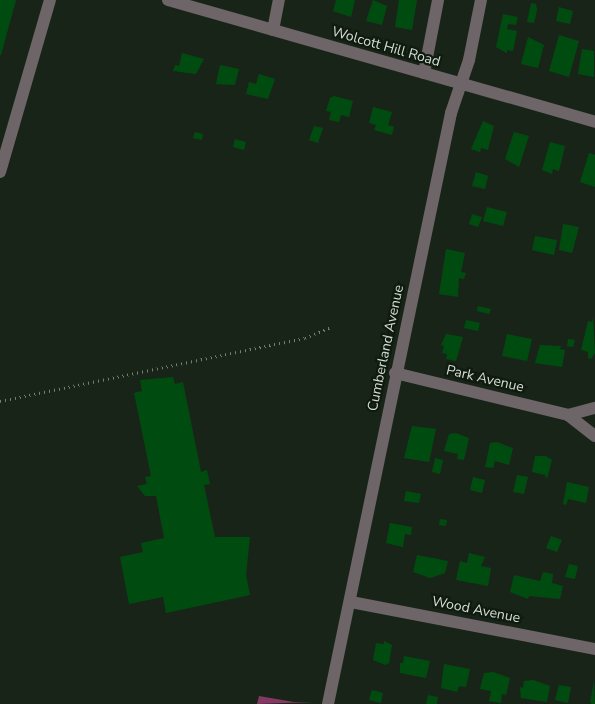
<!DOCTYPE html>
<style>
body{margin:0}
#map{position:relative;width:595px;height:704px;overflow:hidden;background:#192419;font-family:"Nunito Sans",sans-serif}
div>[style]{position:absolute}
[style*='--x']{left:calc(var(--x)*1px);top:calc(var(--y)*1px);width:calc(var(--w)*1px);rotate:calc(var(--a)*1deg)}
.forest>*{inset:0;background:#833961}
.building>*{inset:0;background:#004c10}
.path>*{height:2.5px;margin-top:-1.25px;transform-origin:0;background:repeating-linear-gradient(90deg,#757e75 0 1px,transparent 0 5px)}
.minor>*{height:12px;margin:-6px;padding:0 6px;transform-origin:6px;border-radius:6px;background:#6d6568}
span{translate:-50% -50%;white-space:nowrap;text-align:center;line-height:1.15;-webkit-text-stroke:4.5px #101b10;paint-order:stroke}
.street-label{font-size:14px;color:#d5dcd5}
</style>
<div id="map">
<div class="forest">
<i style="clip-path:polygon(259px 696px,294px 702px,314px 702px,257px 704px)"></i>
</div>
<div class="building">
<i style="clip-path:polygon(0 0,16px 0,1px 55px,0 55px)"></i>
<i style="clip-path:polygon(336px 0,355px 0,351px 17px,333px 11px)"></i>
<i style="clip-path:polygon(373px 0,387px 6px,382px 25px,366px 21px)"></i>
<i style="clip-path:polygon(399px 0,417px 0,412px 30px,395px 27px)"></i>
<i style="clip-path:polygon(531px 3px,536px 4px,537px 10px,534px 23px,527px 22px)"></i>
<i style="clip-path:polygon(559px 7px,573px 11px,570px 24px,556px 21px)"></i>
<i style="clip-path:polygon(503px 14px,518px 17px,516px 25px,508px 24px,507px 29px,517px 31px,513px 51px,507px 50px,507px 53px,496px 47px)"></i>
<i style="clip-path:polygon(559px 35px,579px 41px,569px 77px,549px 71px)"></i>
<i style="clip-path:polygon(528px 37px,544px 45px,538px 68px,521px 64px)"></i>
<i style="clip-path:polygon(582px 49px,594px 51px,594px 77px,578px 74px)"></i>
<i style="clip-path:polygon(182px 53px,204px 59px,196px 74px,173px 71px,175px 65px,179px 66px)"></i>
<i style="clip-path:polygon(220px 65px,239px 69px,235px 85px,216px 84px)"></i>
<i style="clip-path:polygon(259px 74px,275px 79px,268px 99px,246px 94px,249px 82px,256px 84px)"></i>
<i style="clip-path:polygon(334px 96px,353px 101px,349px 117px,341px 115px,339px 122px,329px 120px,331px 112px,326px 111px,330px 98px)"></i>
<i style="clip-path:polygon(373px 107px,392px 112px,388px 125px,394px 127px,392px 135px,374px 130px,376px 125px,369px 123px)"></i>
<i style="clip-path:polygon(483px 121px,494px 126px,488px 150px,481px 148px,480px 152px,471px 149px)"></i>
<i style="clip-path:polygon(314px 126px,323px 128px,318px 143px,309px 140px)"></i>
<i style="clip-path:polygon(195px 132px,203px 134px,202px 140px,193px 138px)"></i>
<i style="clip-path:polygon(514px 132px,529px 136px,519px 167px,505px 159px)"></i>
<i style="clip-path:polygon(235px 139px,246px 142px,244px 150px,233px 147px)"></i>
<i style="clip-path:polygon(550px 142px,565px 146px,559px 171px,553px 169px,552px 174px,542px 170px)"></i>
<i style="clip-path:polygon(589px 153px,595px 155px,595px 187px,580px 182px)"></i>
<i style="clip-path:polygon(476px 172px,488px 176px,485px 189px,472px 186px)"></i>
<i style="clip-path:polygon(487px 207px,507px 212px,503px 226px,483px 221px)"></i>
<i style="clip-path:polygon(472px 214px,482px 217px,478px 227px,469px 224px)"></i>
<i style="clip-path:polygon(563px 224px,579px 227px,572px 253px,559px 250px)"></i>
<i style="clip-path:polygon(535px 236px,557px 240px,554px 255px,532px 250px)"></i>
<i style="clip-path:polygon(446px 249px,465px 253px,461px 272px,466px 273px,464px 279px,459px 278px,458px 297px,439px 294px)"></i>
<i style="clip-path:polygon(478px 306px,491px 309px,489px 314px,477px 311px)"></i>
<i style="clip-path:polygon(593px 317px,595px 353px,591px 359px,588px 358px,588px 352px,581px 350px,588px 321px,592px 322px)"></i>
<i style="clip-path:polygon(466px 320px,480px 323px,478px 331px,464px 328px)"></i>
<i style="clip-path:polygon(446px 334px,463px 337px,456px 361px,446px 359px,447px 354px,442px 353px,444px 346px,441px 345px)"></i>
<i style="clip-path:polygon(507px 334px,532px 339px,527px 361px,502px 356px)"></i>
<i style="clip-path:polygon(568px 339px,575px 340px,573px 347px,567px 346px)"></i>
<i style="clip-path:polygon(540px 345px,561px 346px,560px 349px,565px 350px,562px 367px,535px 363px)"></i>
<i style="clip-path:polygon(173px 377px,175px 384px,183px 382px,201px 472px,207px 470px,210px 484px,204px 485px,215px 537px,250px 537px,246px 575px,250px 595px,166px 613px,163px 597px,129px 604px,120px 557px,143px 552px,141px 543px,164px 538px,156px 496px,145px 496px,137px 486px,147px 484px,145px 477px,151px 476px,134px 393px,142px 391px,140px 380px)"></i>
<i style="clip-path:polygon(412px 426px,436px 429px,429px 462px,404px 458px)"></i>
<i style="clip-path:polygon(456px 433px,469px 438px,464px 460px,457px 459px,458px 454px,444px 451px,449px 434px)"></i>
<i style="clip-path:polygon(497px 442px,513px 448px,509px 465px,495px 461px,493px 468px,485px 467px,490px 443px)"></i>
<i style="clip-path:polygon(535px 456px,546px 456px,552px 460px,547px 479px,545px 475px,532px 472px)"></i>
<i style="clip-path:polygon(435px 458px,443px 460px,440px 474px,432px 472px)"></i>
<i style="clip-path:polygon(517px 475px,528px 477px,524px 494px,513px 492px)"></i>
<i style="clip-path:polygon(473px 477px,485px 480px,482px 493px,470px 490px)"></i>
<i style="clip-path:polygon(567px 482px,589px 487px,586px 503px,568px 499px,566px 505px,563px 504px)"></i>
<i style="clip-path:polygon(406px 491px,421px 494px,419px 503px,404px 501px)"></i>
<i style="clip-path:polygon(440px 519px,447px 520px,446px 526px,439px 525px)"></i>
<i style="clip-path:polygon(390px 523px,412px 527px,411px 535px,405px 534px,403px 547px,386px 543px)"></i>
<i style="clip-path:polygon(551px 536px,562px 540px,557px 552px,546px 548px)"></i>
<i style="clip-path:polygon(469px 553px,485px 557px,481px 566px,491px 568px,488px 586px,456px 580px,460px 561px,467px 563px)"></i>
<i style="clip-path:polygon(417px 555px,448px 561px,445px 573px,430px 578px,413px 572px)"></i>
<i style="clip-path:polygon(569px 564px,578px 566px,575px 579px,565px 577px)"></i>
<i style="clip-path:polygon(543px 572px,553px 574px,552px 583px,563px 586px,560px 599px,529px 596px,528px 599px,510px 592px,514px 575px,540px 581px)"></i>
<i style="clip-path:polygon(384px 641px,392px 645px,389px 663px,385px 665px,373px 660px,376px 643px,384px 644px)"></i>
<i style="clip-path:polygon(404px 656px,430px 661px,426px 678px,400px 673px,400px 663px,403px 663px)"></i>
<i style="clip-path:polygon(444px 664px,470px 669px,466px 687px,459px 686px,457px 692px,441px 688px)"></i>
<i style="clip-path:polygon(493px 672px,510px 678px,506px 695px,502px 694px,501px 703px,489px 701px,491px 691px,480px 689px,484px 673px)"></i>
<i style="clip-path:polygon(533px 680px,550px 686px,547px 702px,521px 698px,520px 687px,523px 688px,524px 681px)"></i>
<i style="clip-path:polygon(594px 681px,595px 704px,592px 704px,590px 702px)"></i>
<i style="clip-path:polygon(559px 685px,571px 687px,568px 703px,555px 700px)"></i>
<i style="clip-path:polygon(372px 690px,383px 693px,381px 703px,369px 700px)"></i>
<i style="clip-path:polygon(428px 695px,438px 697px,437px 704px,426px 704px)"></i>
</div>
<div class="path">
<i style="--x:0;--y:401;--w:311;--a:-11.7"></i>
<i style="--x:305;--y:338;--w:28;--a:-23"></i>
</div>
<div class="minor">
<i style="--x:168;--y:0;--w:444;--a:15.9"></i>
<i style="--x:273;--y:30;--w:31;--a:-79"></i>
<i style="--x:424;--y:73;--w:74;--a:-79.1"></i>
<i style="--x:0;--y:172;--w:179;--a:-73.8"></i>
<i style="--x:395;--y:373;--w:178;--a:13.6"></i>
<i style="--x:568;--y:415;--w:34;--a:38"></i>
<i style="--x:568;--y:415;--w:28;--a:-15"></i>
<i style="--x:351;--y:602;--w:248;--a:10.9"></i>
<i style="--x:328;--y:704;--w:604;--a:-78.24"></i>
<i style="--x:451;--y:113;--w:56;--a:-71.2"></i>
<i style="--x:469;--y:60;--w:61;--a:-78.7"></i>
</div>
<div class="street-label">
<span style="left:386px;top:47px;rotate:16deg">Wolcott Hill Road</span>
<span style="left:386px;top:348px;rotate:-78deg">Cumberland Avenue</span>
<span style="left:485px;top:379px;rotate:13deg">Park Avenue</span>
<span style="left:476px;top:610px;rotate:11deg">Wood Avenue</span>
</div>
</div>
